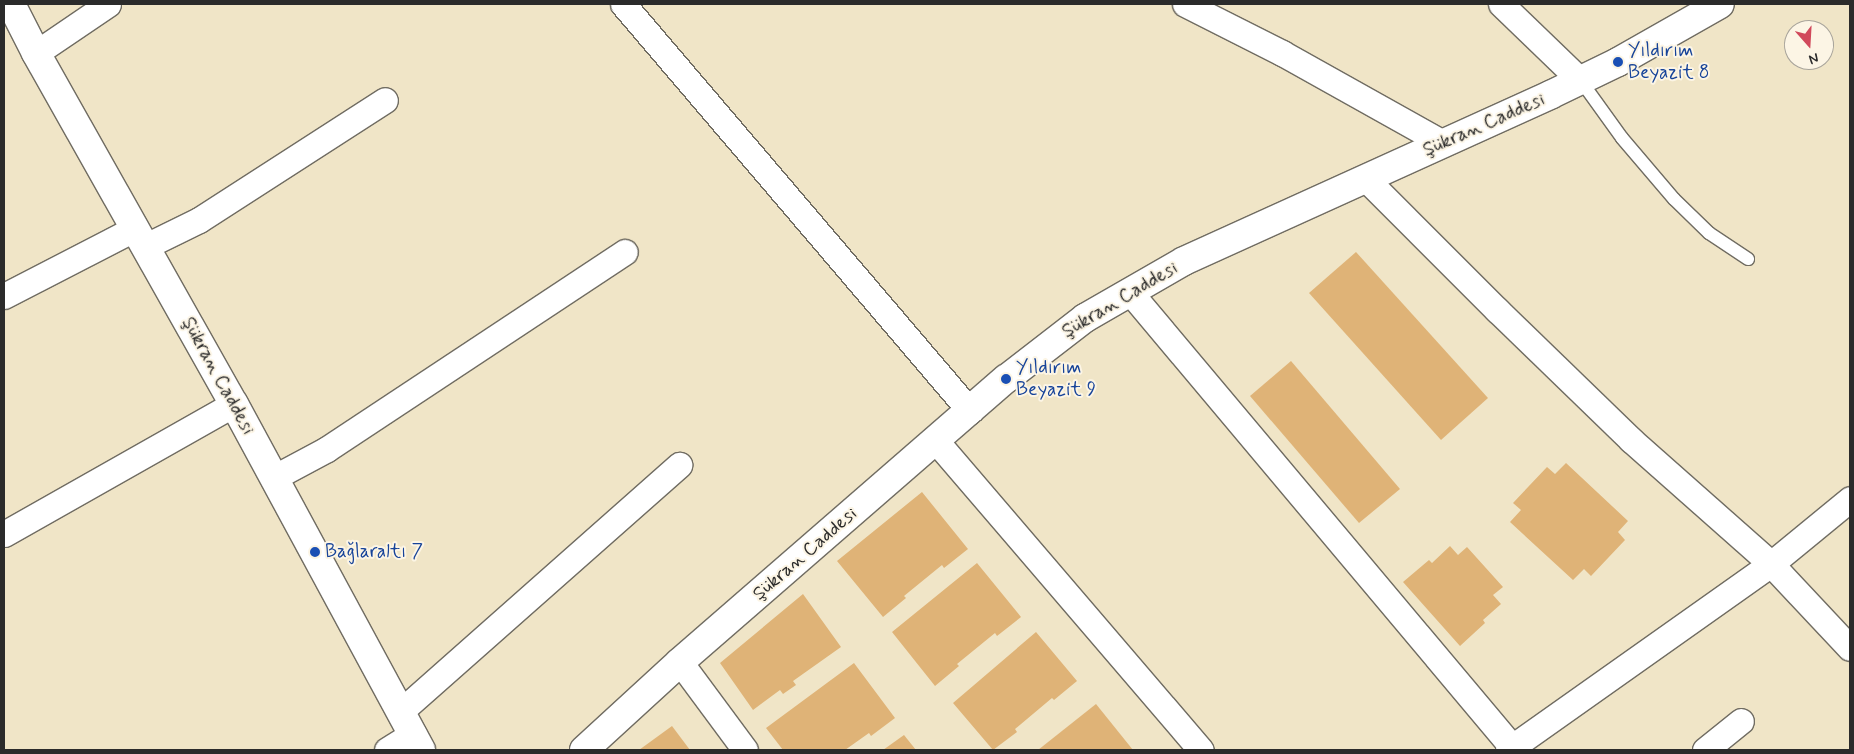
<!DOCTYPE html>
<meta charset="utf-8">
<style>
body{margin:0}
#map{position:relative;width:1854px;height:754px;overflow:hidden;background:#f0e5c7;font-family:Mynerve,sans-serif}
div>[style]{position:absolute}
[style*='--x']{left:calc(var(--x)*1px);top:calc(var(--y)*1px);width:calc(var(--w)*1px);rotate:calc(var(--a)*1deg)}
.building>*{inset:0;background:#dfb377}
.roads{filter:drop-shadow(1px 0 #706c62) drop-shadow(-1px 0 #706c62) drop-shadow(0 1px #706c62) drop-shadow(0 -1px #706c62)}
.service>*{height:12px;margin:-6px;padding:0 6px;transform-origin:6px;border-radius:6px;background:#fff}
.minor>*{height:25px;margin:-12.5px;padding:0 12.5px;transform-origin:12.5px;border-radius:12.5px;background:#fff}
.tertiary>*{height:28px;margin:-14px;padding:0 14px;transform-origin:14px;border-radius:14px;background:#fff}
.dots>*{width:14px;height:14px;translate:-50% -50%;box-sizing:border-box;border:2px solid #fcf5e5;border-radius:50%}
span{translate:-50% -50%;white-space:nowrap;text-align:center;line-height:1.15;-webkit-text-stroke:4px #fcf5e5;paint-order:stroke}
.transit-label{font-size:19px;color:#164399}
.left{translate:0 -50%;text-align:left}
.street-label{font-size:19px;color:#2b2b2b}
.frame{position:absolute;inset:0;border:5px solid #2b2b2b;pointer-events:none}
.north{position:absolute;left:1784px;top:20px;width:50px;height:50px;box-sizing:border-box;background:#fcf5e5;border:1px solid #a8a49b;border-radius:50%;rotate:161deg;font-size:14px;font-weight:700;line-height:20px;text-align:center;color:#2b2b2b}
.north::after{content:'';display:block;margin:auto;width:18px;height:22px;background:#d1495b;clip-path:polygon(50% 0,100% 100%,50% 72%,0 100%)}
</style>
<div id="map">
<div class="building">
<i style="clip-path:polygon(1356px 252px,1488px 398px,1441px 440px,1309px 293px)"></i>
<i style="clip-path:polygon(1291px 361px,1400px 489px,1359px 523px,1250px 396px)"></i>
<i style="clip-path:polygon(1566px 463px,1628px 521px,1618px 532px,1625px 540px,1591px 576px,1584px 569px,1573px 580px,1510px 522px,1521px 510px,1513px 503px,1547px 467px,1555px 474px)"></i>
<i style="clip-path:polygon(922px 492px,968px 549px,944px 568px,942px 565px,904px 596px,906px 598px,883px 617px,837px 561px)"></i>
<i style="clip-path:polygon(1450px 546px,1458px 555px,1467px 547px,1503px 587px,1493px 595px,1501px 604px,1483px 620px,1485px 623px,1460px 646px,1403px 582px,1429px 560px,1432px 563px)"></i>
<i style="clip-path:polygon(977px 563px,1021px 617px,997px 636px,995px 633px,957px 664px,959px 666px,935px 686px,892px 632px)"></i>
<i style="clip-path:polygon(803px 594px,841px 647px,793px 681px,796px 685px,783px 694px,780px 690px,753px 710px,720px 663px)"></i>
<i style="clip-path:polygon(1036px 632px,1077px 681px,1054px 700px,1052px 698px,1015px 729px,1017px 732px,993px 750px,953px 703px)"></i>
<i style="clip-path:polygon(854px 663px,895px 718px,871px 736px,869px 733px,845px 750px,783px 750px,766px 728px)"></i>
<i style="clip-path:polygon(1096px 704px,1133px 750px,1038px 750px)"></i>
<i style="clip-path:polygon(672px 726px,690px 750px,639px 750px)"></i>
<i style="clip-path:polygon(904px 735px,916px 750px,883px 750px)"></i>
</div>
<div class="roads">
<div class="service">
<i style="--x:1581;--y:81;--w:70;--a:54.3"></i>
<i style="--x:1622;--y:138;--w:80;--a:49.6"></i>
<i style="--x:1674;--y:199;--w:49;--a:44.2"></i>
<i style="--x:1709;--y:233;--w:47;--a:33.7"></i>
</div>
<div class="minor">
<i style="--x:623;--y:4;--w:535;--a:49.55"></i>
<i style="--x:1185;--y:4;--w:109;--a:26.8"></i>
<i style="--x:1282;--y:53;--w:184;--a:29.2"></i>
<i style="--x:1501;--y:4;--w:111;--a:43.9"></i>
<i style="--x:36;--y:53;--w:87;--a:-34.2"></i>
<i style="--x:1365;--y:178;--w:187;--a:45"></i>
<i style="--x:1497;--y:310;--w:187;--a:44.1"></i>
<i style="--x:1631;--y:440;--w:187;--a:41.5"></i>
<i style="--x:1771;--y:564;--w:115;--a:46.8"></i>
<i style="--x:146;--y:246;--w:59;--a:-26.1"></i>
<i style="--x:199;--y:220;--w:221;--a:-32.8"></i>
<i style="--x:1129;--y:291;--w:596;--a:49.97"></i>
<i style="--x:4;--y:296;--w:148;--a:-27.3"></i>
<i style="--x:936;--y:441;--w:407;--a:49.4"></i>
<i style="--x:273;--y:478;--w:61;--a:-28.2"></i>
<i style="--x:327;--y:449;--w:357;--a:-33.5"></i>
<i style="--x:4;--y:534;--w:264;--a:-29.5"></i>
<i style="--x:680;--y:662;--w:109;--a:53.5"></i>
<i style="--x:400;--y:712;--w:373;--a:-41.5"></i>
<i style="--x:387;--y:750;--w:31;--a:-32"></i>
<i style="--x:1508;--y:750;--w:322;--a:-35.3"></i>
<i style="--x:1771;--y:564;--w:102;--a:-39.4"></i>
<i style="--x:1705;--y:750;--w:46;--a:-38.9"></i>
</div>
<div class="tertiary">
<i style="--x:11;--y:4;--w:55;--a:63"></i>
<i style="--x:36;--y:53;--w:403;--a:60.6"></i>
<i style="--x:234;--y:404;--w:393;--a:61.6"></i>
<i style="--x:584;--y:750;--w:130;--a:-42.5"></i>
<i style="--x:680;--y:662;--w:432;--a:-41"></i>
<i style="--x:1006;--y:379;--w:100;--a:-37.7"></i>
<i style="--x:1085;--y:318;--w:114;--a:-29.9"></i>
<i style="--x:1184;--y:261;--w:402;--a:-24.4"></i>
<i style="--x:1550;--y:95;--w:76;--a:-25.9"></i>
<i style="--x:1618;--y:62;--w:117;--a:-29.6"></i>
</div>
</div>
<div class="dots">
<i style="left:1618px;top:62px;background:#1a4fb4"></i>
<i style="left:1006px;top:379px;background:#1a4fb4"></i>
<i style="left:315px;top:552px;background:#1a4fb4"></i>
</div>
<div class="transit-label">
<span class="left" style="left:1628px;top:62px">Yıldırım<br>Beyazit 8</span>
<span class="left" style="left:1016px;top:379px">Yıldırım<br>Beyazit 9</span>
<span class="left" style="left:325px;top:552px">Bağlaraltı 7</span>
</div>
<div class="street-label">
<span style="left:1484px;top:125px;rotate:-24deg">Şükran Caddesi</span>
<span style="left:1120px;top:300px;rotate:-31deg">Şükran Caddesi</span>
<span style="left:218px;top:376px;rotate:61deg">Şükran Caddesi</span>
<span style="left:805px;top:554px;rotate:-41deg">Şükran Caddesi</span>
</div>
<div class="frame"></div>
<div class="north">N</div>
</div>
